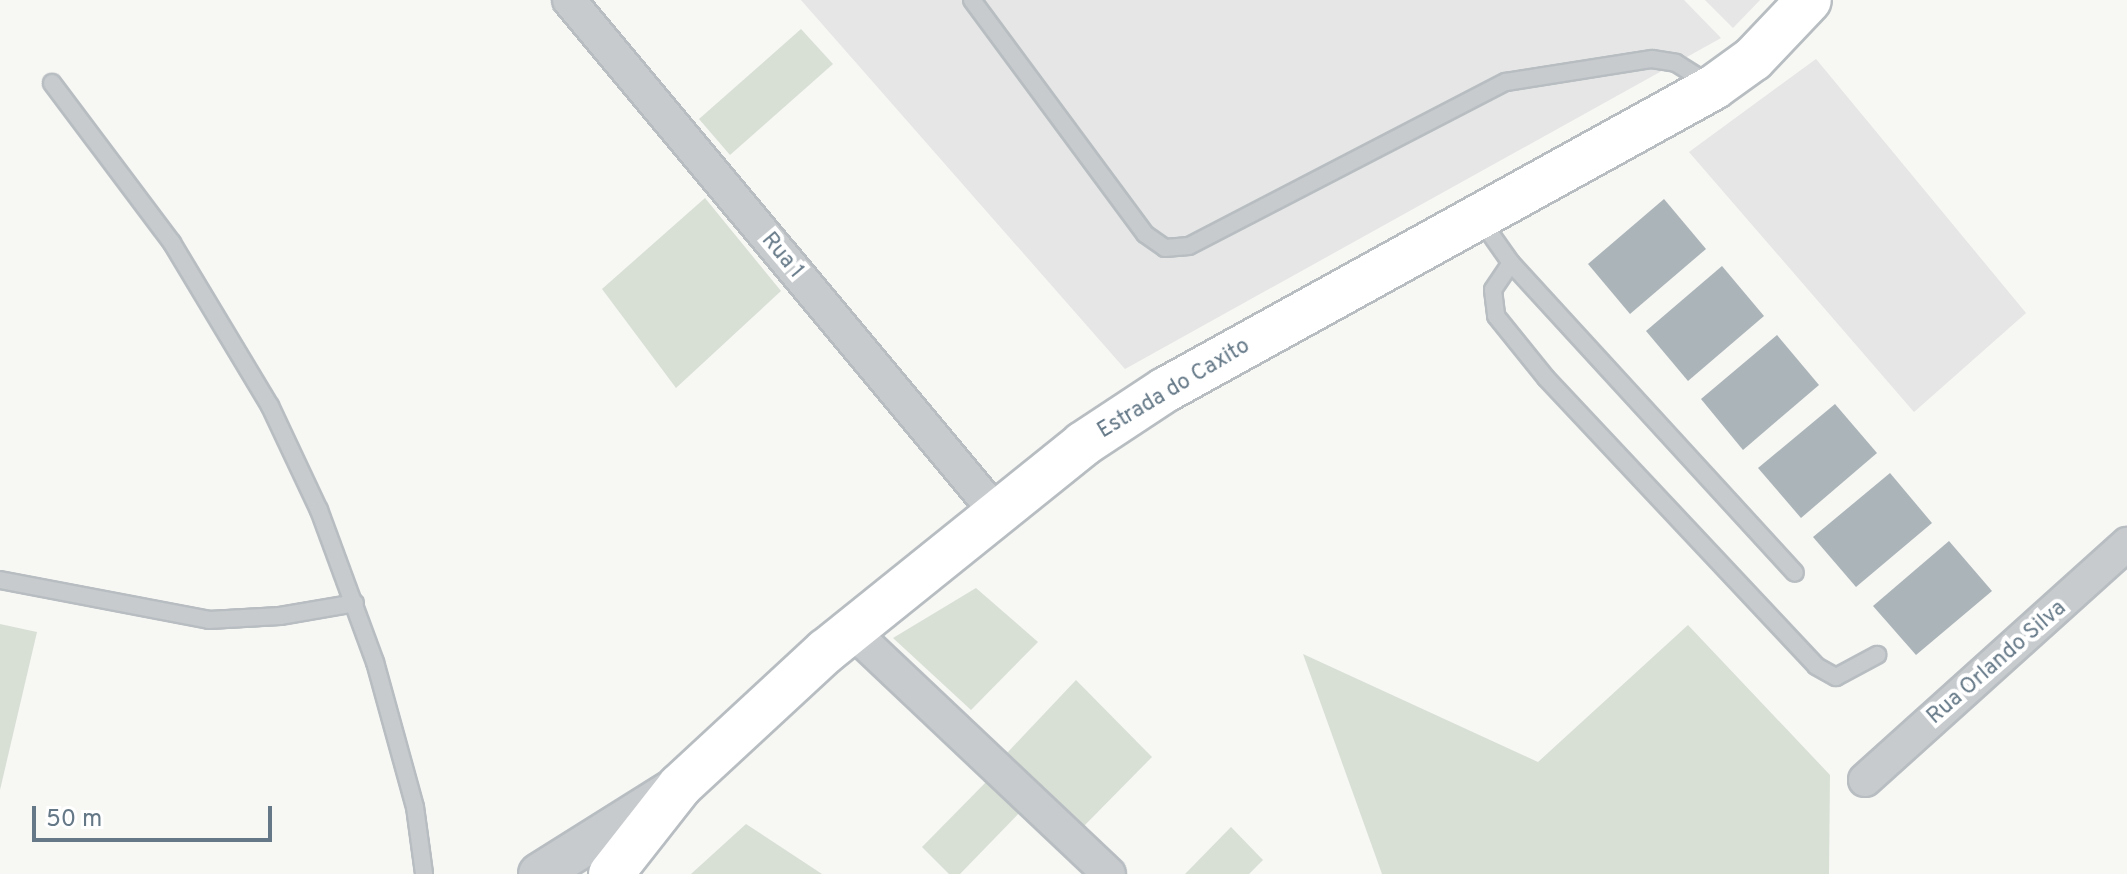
<!DOCTYPE html>
<style>
body{margin:0}
#map{position:relative;width:2127px;height:874px;overflow:hidden;background:#f7f7f4;font-family:Overpass,sans-serif}
div>[style]{position:absolute}
[style*='--x']{left:calc(var(--x)*1px);top:calc(var(--y)*1px);width:calc(var(--w)*1px);rotate:calc(var(--a)*1deg)}
.built>*{inset:0;background:#e5e6e5}
.green>*{inset:0;background:#d8e0d5}
.building>*{inset:0;background:#abb4b9}
.roads{filter:drop-shadow(2px 0 #b7bdc1) drop-shadow(-2px 0 #b7bdc1) drop-shadow(0 2px #b7bdc1) drop-shadow(0 -2px #b7bdc1)}
.service>*{height:16px;margin:-8px;padding:0 8px;transform-origin:8px;border-radius:8px;background:#c7cbce}
.minor>*{height:32px;margin:-16px;padding:0 16px;transform-origin:16px;border-radius:16px;background:#c7cbce}
.tertiary>*{height:40px;margin:-20px;padding:0 20px;transform-origin:20px;border-radius:20px;background:#c7cbce}
.secondary>*{height:44px;margin:-22px;padding:0 22px;transform-origin:22px;border-radius:22px;background:#fff}
span{translate:-50% -50%;white-space:nowrap;text-align:center;line-height:1.15;-webkit-text-stroke:8px #fff;paint-order:stroke}
.street-label{font-size:22px;color:#647887}
.scale{position:absolute;left:32px;top:806px;width:240px;height:36px;box-sizing:border-box;border:4px solid #647887;border-top:0;padding-left:10px;font-size:24px;line-height:28px;white-space:nowrap;color:#647887;-webkit-text-stroke:6px #fff;paint-order:stroke}
</style>
<div id="map">
<div class="built">
<i style="clip-path:polygon(801px 0,1684px 0,1721px 38px,1125px 369px)"></i>
<i style="clip-path:polygon(1705px 0,1760px 0,1733px 28px)"></i>
<i style="clip-path:polygon(1816px 59px,2026px 313px,1914px 412px,1689px 152px)"></i>
</div>
<div class="green">
<i style="clip-path:polygon(801px 29px,833px 64px,730px 155px,699px 119px)"></i>
<i style="clip-path:polygon(705px 198px,781px 291px,676px 388px,602px 289px)"></i>
<i style="clip-path:polygon(976px 588px,1038px 642px,971px 710px,893px 638px)"></i>
<i style="clip-path:polygon(0 624px,37px 632px,0 790px)"></i>
<i style="clip-path:polygon(1688px 625px,1830px 775px,1829px 874px,1382px 874px,1303px 654px,1538px 762px)"></i>
<i style="clip-path:polygon(1076px 680px,1152px 757px,1084px 826px,1007px 753px)"></i>
<i style="clip-path:polygon(990px 778px,1022px 810px,960px 874px,949px 874px,922px 847px)"></i>
<i style="clip-path:polygon(746px 824px,822px 874px,691px 874px)"></i>
<i style="clip-path:polygon(1231px 827px,1263px 860px,1249px 874px,1185px 874px)"></i>
</div>
<div class="building">
<i style="clip-path:polygon(1664px 199px,1706px 249px,1630px 314px,1588px 264px)"></i>
<i style="clip-path:polygon(1722px 266px,1764px 316px,1688px 381px,1646px 331px)"></i>
<i style="clip-path:polygon(1777px 335px,1819px 385px,1743px 450px,1701px 399px)"></i>
<i style="clip-path:polygon(1835px 404px,1877px 453px,1801px 518px,1758px 468px)"></i>
<i style="clip-path:polygon(1890px 473px,1932px 523px,1856px 587px,1813px 537px)"></i>
<i style="clip-path:polygon(1949px 541px,1992px 591px,1916px 655px,1873px 606px)"></i>
</div>
<div class="roads">
<div class="service">
<i style="--x:972;--y:0;--w:291;--a:53.5"></i>
<i style="--x:1145;--y:234;--w:24;--a:35"></i>
<i style="--x:1165;--y:248;--w:24;--a:-5"></i>
<i style="--x:1189;--y:246;--w:357;--a:-27.4"></i>
<i style="--x:1506;--y:82;--w:148;--a:-9"></i>
<i style="--x:1652;--y:59;--w:24;--a:9"></i>
<i style="--x:1676;--y:63;--w:39;--a:32"></i>
<i style="--x:52;--y:83;--w:200;--a:53.1"></i>
<i style="--x:172;--y:243;--w:190;--a:59"></i>
<i style="--x:270;--y:406;--w:115;--a:64.8"></i>
<i style="--x:319;--y:510;--w:162;--a:69.8"></i>
<i style="--x:375;--y:662;--w:150;--a:74.6"></i>
<i style="--x:415;--y:807;--w:68;--a:82.3"></i>
<i style="--x:1480;--y:219;--w:54;--a:54.8"></i>
<i style="--x:1511;--y:263;--w:420;--a:47.5"></i>
<i style="--x:1511;--y:263;--w:32;--a:124"></i>
<i style="--x:1493;--y:290;--w:26;--a:83"></i>
<i style="--x:1496;--y:316;--w:80;--a:51.1"></i>
<i style="--x:1546;--y:378;--w:395;--a:46.8"></i>
<i style="--x:1816;--y:666;--w:23;--a:29"></i>
<i style="--x:1836;--y:677;--w:47;--a:-28.2"></i>
<i style="--x:0;--y:580;--w:213;--a:10.8"></i>
<i style="--x:209;--y:620;--w:71;--a:-3.2"></i>
<i style="--x:280;--y:616;--w:76;--a:-9.8"></i>
</div>
<div class="minor">
<i style="--x:569;--y:0;--w:665;--a:50.18"></i>
<i style="--x:851;--y:630;--w:355;--a:43.4"></i>
<i style="--x:1865;--y:780;--w:353;--a:-42"></i>
</div>
<div class="tertiary">
<i style="--x:539;--y:874;--w:158;--a:-32.1"></i>
</div>
<div class="secondary">
<i style="--x:611;--y:874;--w:112;--a:-51.9"></i>
<i style="--x:680;--y:786;--w:199;--a:-42.8"></i>
<i style="--x:826;--y:651;--w:330;--a:-38.8"></i>
<i style="--x:1083;--y:444;--w:98;--a:-33.4"></i>
<i style="--x:1165;--y:390;--w:627;--a:-28.89"></i>
<i style="--x:1714;--y:87;--w:48;--a:-35.7"></i>
<i style="--x:1753;--y:59;--w:81;--a:-46.5"></i>
</div>
</div>
<div class="street-label">
<span style="left:782px;top:256px;rotate:50deg">Rua 1</span>
<span style="left:1174px;top:389px;rotate:-31deg">Estrada do Caxito</span>
<span style="left:1997px;top:663px;rotate:-41deg">Rua Orlando Silva</span>
</div>
<div class="scale">50 m</div>
</div>
